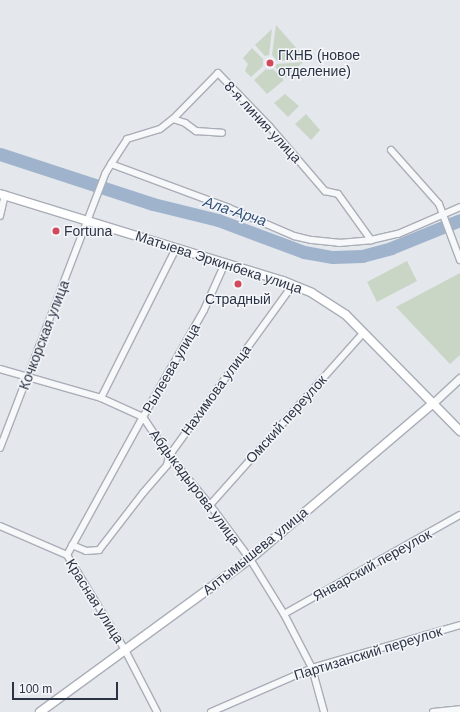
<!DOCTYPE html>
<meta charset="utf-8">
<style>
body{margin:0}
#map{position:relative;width:460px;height:712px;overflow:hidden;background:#e4e7ec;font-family:Arial,sans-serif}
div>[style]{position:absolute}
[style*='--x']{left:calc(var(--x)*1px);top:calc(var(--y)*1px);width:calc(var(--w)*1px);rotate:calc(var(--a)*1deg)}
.green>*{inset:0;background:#c9d6c5}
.river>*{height:13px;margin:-6.5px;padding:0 6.5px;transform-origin:6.5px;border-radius:6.5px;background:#9fb4cc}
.roads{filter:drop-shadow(1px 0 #a9aeb7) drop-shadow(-1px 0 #a9aeb7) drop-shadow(0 1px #a9aeb7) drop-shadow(0 -1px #a9aeb7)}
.minor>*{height:6px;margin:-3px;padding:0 3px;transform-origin:3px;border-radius:3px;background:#f7f8fa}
.tertiary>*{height:7px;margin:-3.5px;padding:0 3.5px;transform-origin:3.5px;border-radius:3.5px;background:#f7f8fa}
.secondary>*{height:8px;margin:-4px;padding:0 4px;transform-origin:4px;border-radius:4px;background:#fff}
.dots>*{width:11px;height:11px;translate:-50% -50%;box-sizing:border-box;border:2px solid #f4f6f9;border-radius:50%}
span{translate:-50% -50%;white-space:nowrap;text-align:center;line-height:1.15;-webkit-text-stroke:3px #f4f6f9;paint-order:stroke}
.poi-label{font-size:14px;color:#2b3445}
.left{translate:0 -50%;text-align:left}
.street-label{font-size:14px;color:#2b3445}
.water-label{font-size:15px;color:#34527a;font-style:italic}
.scale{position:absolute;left:12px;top:682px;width:106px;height:18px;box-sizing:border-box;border:2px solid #2b3445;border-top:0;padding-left:5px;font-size:12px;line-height:14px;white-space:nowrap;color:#2b3445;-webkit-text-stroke:3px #f4f6f9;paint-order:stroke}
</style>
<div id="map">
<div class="green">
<i style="clip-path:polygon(276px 25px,306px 59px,277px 61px,272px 55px)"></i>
<i style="clip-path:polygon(272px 29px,269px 55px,265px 56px,255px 45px)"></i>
<i style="clip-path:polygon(252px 48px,263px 59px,263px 66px,251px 77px,245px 71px,248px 64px,243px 58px)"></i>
<i style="clip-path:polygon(303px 62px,286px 78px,275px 67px,277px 64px)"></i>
<i style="clip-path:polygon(266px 69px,269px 70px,273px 69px,284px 80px,267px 94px,254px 80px)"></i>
<i style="clip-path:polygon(285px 94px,299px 106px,288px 117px,274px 103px)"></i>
<i style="clip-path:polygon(306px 114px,320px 130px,311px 140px,295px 124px)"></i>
<i style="clip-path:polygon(407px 261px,417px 281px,377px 302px,367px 282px)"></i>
<i style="clip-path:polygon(460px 273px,460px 355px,450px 364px,396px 307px)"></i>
</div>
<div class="river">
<i style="--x:0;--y:154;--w:161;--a:18.1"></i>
<i style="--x:153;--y:204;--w:67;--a:13.8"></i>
<i style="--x:218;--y:220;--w:92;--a:20.4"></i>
<i style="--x:304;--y:252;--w:29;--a:10"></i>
<i style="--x:333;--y:257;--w:29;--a:-2"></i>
<i style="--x:362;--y:256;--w:30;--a:-15"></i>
<i style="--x:391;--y:248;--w:74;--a:-22.1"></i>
</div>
<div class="roads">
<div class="minor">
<i style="--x:173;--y:119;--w:13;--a:18"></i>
<i style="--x:185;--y:123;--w:14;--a:36"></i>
<i style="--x:196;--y:131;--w:26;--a:4"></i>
<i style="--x:391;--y:150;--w:72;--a:48.4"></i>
<i style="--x:439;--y:204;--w:60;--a:69.4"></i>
<i style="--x:111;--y:164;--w:30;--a:-57"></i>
<i style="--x:127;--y:139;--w:34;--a:-17"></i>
<i style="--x:160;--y:129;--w:16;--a:-38"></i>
<i style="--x:173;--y:119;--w:64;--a:-45.6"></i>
<i style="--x:218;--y:73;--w:74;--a:46.1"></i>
<i style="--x:269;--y:126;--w:86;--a:49.3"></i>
<i style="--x:325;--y:191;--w:13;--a:13"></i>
<i style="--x:338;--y:194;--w:57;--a:54.3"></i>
<i style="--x:0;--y:216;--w:22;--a:-77"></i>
<i style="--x:0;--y:369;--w:105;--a:16"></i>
<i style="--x:101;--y:398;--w:46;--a:24.3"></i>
<i style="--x:143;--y:417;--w:47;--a:56.3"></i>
<i style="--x:169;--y:456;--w:64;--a:50.1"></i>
<i style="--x:210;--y:505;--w:67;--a:53.5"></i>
<i style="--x:250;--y:559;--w:65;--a:58.3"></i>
<i style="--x:284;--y:614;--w:61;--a:62.6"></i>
<i style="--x:312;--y:668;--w:46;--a:74.7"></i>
<i style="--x:101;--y:398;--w:168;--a:-63.4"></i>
<i style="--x:0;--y:448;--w:293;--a:-69"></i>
<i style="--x:105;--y:174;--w:12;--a:-59"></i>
<i style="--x:111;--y:164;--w:126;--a:20.4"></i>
<i style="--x:229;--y:208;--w:71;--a:23.3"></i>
<i style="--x:294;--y:236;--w:18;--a:13"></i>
<i style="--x:312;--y:240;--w:27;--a:6"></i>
<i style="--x:339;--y:243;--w:32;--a:-5"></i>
<i style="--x:371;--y:240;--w:28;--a:-13"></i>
<i style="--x:398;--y:234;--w:68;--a:-23.5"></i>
<i style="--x:210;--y:505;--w:230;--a:-48.3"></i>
<i style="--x:0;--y:526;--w:73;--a:23.4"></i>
<i style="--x:67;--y:555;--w:111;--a:58.6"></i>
<i style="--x:125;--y:650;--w:70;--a:62.7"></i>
<i style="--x:72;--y:545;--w:15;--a:23"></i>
<i style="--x:86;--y:551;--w:13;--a:-4"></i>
<i style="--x:99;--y:550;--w:72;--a:-52.3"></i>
<i style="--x:143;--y:493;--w:37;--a:-49"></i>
<i style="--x:167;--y:465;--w:9;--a:-77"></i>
<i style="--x:169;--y:456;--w:211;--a:-54.1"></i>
<i style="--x:67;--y:555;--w:158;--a:-61.2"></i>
<i style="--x:143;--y:417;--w:123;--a:-60.3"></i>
<i style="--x:204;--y:310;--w:51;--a:-65.9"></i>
<i style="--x:284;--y:614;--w:202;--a:-29.4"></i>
<i style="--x:211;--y:712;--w:110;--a:-23.5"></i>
<i style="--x:312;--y:668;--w:154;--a:-16.2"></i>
<i style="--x:433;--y:712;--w:27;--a:-6"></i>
</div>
<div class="tertiary">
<i style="--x:433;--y:403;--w:37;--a:-43"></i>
</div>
<div class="secondary">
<i style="--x:0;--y:194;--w:296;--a:17.1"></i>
<i style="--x:283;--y:281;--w:31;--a:22"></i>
<i style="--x:312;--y:293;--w:40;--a:32.9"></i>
<i style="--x:346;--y:315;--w:163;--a:45.5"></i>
<i style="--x:40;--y:712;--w:260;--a:-36.1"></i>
<i style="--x:250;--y:559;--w:240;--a:-40.4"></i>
</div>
</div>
<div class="dots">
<i style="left:270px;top:63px;background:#d1495b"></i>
<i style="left:56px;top:231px;background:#d1495b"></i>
<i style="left:238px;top:284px;background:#d1495b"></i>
</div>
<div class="poi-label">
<span class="left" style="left:278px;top:63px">ГКНБ (новое<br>отделение)</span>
<span class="left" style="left:64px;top:231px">Fortuna</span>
<span style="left:238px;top:299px">Страдный</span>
</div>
<div class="street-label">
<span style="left:263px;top:122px;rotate:47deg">8-я линия улица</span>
<span style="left:219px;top:262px;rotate:18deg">Матыева Эркинбека улица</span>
<span style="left:44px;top:335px;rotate:-69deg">Кочкорская улица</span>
<span style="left:171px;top:368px;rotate:-60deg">Рылеева улица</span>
<span style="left:216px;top:390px;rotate:-54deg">Нахимова улица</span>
<span style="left:286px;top:419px;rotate:-48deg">Омский переулок</span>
<span style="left:195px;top:487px;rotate:53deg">Абдыкадырова улица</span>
<span style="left:255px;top:551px;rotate:-39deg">Алтымышева улица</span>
<span style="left:372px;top:565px;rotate:-29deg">Январский переулок</span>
<span style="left:95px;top:601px;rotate:58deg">Красная улица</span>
<span style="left:368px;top:653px;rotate:-17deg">Партизанский переулок</span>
</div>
<div class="water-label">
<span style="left:235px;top:211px;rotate:18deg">Ала-Арча</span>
</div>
<div class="scale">100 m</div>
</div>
